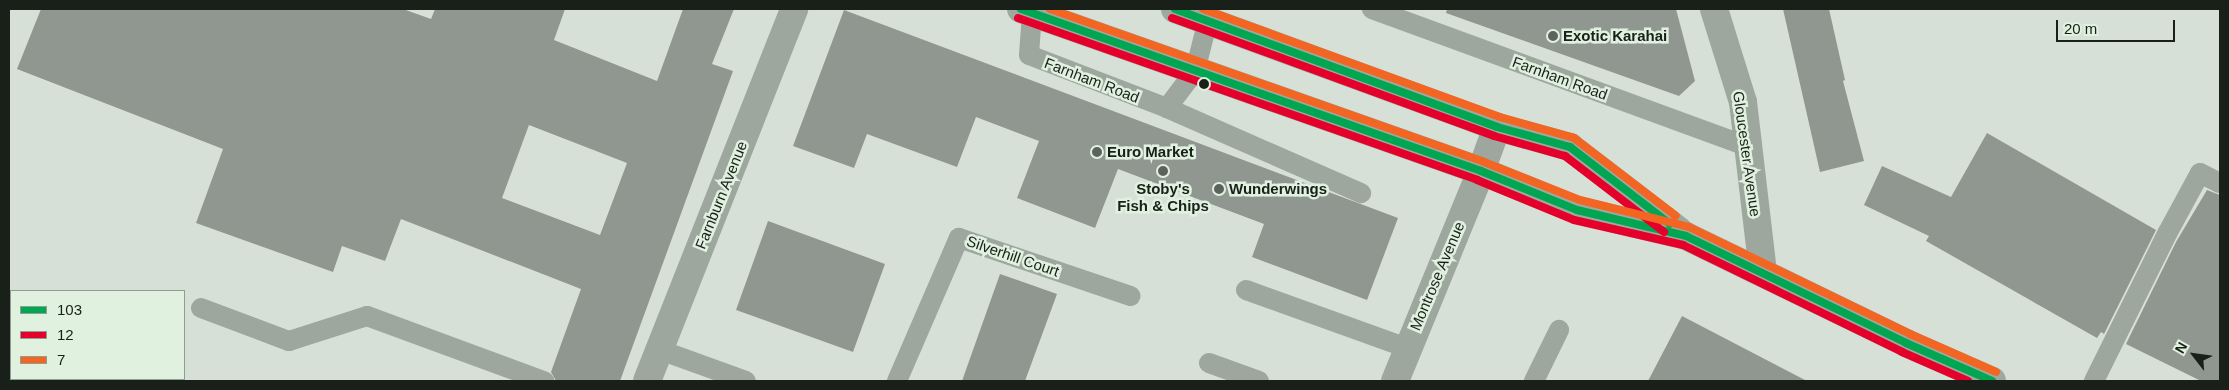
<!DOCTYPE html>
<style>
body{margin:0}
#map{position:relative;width:2229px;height:390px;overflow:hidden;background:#d7e0d7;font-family:Helvetica,sans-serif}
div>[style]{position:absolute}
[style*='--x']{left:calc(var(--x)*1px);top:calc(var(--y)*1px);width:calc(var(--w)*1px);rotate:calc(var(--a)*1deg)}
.building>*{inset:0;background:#909790}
.lane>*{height:20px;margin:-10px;padding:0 10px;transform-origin:10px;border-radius:10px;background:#9da79e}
.street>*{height:28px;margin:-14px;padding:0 14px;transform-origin:14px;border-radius:14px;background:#9da79e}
.primary>*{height:28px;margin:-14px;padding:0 14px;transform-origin:14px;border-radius:14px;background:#9da99f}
.bus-1>*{height:8px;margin:-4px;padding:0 4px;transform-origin:4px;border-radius:4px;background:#00a651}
.bus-2>*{height:8px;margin:-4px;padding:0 4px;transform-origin:4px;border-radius:4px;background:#e4002b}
.bus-3>*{height:8px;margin:-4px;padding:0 4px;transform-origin:4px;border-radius:4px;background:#f26522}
.dots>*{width:14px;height:14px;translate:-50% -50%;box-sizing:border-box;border:2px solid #e0f1e0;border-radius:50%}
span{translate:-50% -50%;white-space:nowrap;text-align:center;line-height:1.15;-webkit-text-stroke:5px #e0f1e0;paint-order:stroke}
.poi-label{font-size:15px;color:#191f19;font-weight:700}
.left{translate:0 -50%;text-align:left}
.street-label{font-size:15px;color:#191f19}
.frame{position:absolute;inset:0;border:10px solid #191f19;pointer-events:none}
.legend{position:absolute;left:10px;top:290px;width:175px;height:90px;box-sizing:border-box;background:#e0f1e0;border:1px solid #909d90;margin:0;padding:6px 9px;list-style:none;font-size:15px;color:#191f19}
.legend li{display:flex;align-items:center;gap:10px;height:25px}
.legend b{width:25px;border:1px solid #909d90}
.north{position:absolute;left:2169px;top:330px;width:50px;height:50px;-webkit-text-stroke:4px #e0f1e0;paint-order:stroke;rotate:300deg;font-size:14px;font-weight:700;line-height:20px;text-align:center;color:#191f19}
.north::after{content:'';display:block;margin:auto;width:18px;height:22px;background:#191f19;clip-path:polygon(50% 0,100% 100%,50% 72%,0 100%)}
.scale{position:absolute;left:2056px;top:20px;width:119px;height:22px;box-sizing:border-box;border:2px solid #191f19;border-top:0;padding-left:6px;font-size:15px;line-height:18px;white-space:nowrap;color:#191f19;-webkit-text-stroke:4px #e0f1e0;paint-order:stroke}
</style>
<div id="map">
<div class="building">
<i style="clip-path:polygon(evenodd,41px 9px,403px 9px,431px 19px,435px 9px,565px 9px,554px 40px,657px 81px,683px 9px,734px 9px,712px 64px,733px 71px,620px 381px,556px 381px,551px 372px,581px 289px,401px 219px,385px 261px,342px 246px,333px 272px,196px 223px,223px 149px,17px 69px,41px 9px,529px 125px,627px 163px,600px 235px,502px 198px,529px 125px)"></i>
<i style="clip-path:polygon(1447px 9px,1676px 9px,1695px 81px,1679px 96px,1446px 13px)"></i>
<i style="clip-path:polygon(1783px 9px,1829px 9px,1845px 80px,1843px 81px,1864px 161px,1820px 172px)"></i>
<i style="clip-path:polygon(844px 10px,1398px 218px,1367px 300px,1252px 257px,1264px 224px,1118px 169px,1095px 228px,1017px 198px,1039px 141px,976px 117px,957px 167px,867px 134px,854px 168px,793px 146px)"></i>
<i style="clip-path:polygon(1987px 133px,2156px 230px,2104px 334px,2101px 332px,2097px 338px,1926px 241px,1929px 236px,1864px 205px,1882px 166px,1951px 197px)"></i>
<i style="clip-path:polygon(2207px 190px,2220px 195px,2220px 381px,2201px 381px,2126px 344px,2176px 242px)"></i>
<i style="clip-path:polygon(768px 221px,885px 264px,853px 352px,736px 310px)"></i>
<i style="clip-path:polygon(1000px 274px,1057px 294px,1025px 381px,962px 381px)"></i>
<i style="clip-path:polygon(1682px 316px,1807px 381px,1648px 381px)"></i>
</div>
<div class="lane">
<i style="--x:1372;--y:9;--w:401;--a:20.1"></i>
<i style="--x:1032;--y:13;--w:42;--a:94.1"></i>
<i style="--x:1029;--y:55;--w:148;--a:21"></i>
<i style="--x:1167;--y:108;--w:46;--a:-52.9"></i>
<i style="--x:1195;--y:71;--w:53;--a:-75.7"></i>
<i style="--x:1167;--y:108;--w:212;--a:23.7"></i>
<i style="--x:1246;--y:290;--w:171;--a:19.8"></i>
<i style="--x:201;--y:308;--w:94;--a:20.6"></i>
<i style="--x:289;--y:341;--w:82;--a:-17.8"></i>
<i style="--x:367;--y:316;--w:189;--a:20.2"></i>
<i style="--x:660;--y:350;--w:91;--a:19.8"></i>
<i style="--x:1209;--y:363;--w:53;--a:19.8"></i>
<i style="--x:897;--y:381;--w:156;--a:-66.6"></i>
<i style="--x:959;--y:238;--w:181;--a:18.7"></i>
<i style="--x:1534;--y:381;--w:57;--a:-63.9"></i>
<i style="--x:2094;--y:381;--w:166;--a:-63.6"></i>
<i style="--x:2168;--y:232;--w:67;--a:-61.5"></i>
<i style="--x:2200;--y:173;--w:22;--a:27"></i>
</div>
<div class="street">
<i style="--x:1714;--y:9;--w:97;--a:72.7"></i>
<i style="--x:1743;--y:102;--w:171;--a:83.3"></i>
<i style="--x:647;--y:381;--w:400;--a:-68.4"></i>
<i style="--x:1395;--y:381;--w:227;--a:-67.7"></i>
<i style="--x:1481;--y:171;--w:47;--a:-70"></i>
</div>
<div class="primary">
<i style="--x:1021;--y:9;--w:488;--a:19.4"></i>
<i style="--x:1481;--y:171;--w:104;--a:22.1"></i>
<i style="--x:1577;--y:210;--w:112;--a:13.4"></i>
<i style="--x:1686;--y:236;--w:245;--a:25.9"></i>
<i style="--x:1906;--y:343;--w:94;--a:23.8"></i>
<i style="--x:1175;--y:9;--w:343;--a:20.1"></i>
<i style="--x:1497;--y:127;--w:76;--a:15.3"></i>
<i style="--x:1570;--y:147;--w:138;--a:37.6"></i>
</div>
<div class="bus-1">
<i style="--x:1021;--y:9;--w:488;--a:19.4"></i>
<i style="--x:1481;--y:171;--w:104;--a:22.1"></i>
<i style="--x:1577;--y:210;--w:112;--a:13.4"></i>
<i style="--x:1686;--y:236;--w:245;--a:25.9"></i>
<i style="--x:1906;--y:343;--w:94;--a:23.8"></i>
<i style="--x:1175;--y:9;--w:343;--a:20.1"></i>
<i style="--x:1497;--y:127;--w:76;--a:15.3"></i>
<i style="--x:1570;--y:147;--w:126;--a:37.6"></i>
</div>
<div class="bus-2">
<i style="--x:1018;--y:18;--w:487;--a:19.4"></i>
<i style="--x:1477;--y:180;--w:105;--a:22.4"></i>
<i style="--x:1574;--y:220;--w:112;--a:12.9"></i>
<i style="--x:1683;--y:245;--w:244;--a:26"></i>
<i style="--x:1902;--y:352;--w:72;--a:23.7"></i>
<i style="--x:1172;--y:18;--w:343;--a:20.1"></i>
<i style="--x:1494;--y:136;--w:74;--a:15.7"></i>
<i style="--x:1565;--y:156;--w:125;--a:37.5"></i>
</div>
<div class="bus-3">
<i style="--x:1050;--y:9;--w:460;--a:19.4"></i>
<i style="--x:1484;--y:162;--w:103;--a:21.6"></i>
<i style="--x:1580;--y:200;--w:112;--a:13.9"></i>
<i style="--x:1689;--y:227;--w:246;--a:25.8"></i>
<i style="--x:1910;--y:334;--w:94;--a:23.8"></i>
<i style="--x:1203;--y:9;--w:316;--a:20"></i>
<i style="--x:1500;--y:117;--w:77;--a:15.8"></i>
<i style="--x:1574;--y:138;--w:128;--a:37.4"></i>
</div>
<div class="dots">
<i style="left:1553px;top:36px;background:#5c635c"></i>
<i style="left:1204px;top:84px;background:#191f19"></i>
<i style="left:1097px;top:152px;background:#5c635c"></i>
<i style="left:1163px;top:171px;background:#5c635c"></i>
<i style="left:1219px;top:189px;background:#5c635c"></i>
</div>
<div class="poi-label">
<span class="left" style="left:1563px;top:36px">Exotic Karahai</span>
<span class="left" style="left:1107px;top:152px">Euro Market</span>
<span style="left:1163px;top:197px">Stoby's<br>Fish &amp; Chips</span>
<span class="left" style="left:1229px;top:189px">Wunderwings</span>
</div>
<div class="street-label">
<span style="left:1560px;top:78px;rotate:20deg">Farnham Road</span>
<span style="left:1092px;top:80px;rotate:21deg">Farnham Road</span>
<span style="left:1747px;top:154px;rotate:82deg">Gloucester Avenue</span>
<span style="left:721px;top:195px;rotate:-68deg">Farnburn Avenue</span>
<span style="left:1013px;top:256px;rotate:19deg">Silverhill Court</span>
<span style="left:1437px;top:276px;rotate:-67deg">Montrose Avenue</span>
</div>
<div class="frame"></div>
<ul class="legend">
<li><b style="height:6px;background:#00a651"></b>103</li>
<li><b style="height:6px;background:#e4002b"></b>12</li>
<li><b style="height:6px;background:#f26522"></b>7</li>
</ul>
<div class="north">N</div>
<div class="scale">20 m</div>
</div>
